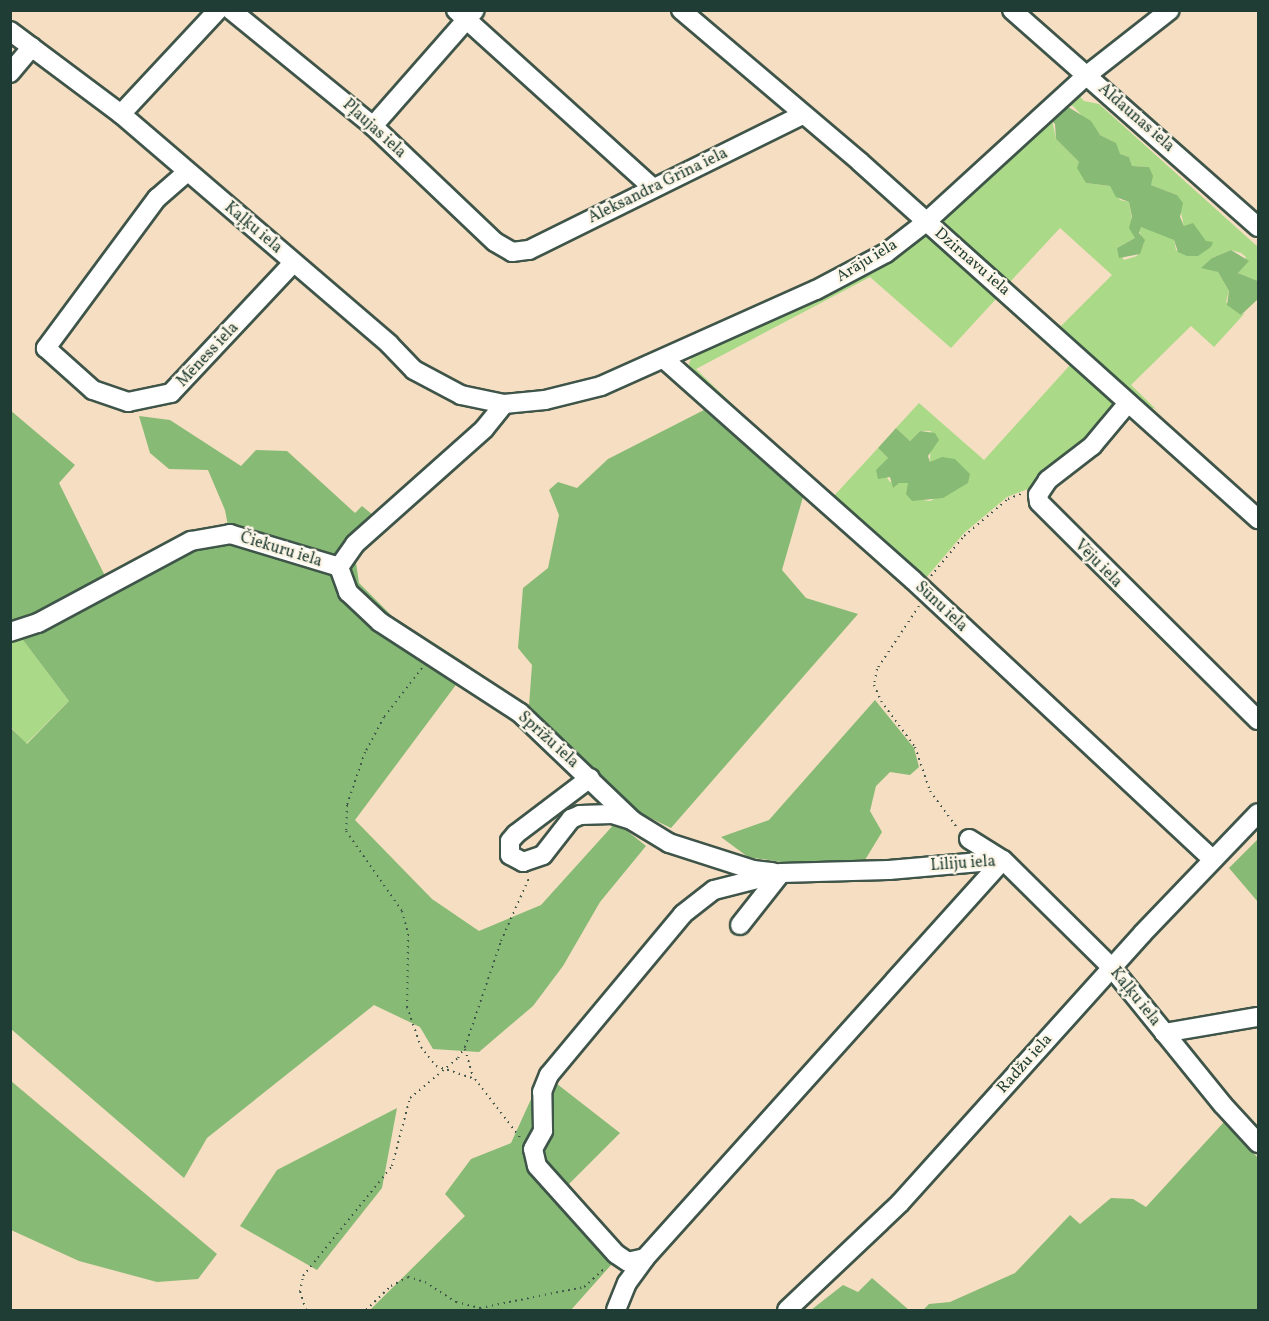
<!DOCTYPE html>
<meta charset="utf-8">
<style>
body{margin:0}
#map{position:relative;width:1269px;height:1321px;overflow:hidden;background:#f5dec2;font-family:Vollkorn,serif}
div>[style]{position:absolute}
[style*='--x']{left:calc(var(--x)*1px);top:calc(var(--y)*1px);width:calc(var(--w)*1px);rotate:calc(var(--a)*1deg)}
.green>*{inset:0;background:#aada88}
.forest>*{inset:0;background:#87ba74}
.path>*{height:2px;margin-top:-1px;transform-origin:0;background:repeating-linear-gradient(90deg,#3f5549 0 1.5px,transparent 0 6px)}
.roads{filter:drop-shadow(2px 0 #3f5549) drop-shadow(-2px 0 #3f5549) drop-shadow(0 2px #3f5549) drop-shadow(0 -2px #3f5549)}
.minor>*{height:18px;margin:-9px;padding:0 9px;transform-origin:9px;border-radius:9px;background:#fff}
span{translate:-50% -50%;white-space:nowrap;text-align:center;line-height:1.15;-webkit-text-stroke:4.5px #fcf5e5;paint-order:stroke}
.street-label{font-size:16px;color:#1f3d34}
.frame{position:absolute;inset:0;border:12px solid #1f3d34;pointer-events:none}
</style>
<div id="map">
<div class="green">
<i style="clip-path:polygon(1078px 94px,1084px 101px,1099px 104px,1258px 247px,1258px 281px,1238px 273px,1246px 257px,1241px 253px,1231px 250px,1212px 258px,1209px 269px,1218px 272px,1229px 291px,1226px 302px,1241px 315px,1245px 313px,1214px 347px,1191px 326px,1131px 385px,1163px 416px,1154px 408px,1148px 410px,1047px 321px,1050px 318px,1061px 326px,1112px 275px,1060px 228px,1010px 282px,1038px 307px,1035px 310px,942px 227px,942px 217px,1051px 115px,1056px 139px,1079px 162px,1086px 183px,1110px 186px,1120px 200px,1129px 202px,1135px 238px,1117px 248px,1124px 260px,1137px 256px,1144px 244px,1139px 230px,1141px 227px,1160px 232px,1174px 240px,1176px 250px,1193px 256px,1211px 247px,1196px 230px,1184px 226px,1177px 195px,1151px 185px,1149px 167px,1132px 166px,1129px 157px,1119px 154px,1112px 141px,1100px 135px,1073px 106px,1065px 105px)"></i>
<i style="clip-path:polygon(923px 235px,928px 235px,1021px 316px,1019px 319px,996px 299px,951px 348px,870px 277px,696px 369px,761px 432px,756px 435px,690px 374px,689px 363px,694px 353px)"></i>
<i style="clip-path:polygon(1045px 338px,1089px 376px,1086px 380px,1094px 386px,1097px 383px,1118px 402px,1118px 410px,1036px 486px,1007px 497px,964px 533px,925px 579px,832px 498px,878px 448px,888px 458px,886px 476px,890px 482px,908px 483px,916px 499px,930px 501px,968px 483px,930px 462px,931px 431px,920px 431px,910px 441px,896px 428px,919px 403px,984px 460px,1070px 365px,1043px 340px)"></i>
<i style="clip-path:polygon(11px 624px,69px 701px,26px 744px,11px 727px)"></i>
</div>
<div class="forest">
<i style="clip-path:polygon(1065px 105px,1091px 121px,1100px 135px,1116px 143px,1120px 154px,1129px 157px,1132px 166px,1149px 167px,1153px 176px,1151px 185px,1177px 195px,1183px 203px,1180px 217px,1184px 226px,1193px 223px,1206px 241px,1213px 242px,1211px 247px,1198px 256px,1187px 256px,1178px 252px,1174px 240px,1141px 227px,1139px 233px,1145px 240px,1140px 254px,1119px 258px,1117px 248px,1135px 238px,1129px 228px,1132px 217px,1129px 202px,1116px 197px,1110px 186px,1086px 183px,1077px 168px,1079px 162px,1056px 139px,1055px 124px,1050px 119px)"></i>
<i style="clip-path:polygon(1231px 250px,1249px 261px,1238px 273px,1258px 281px,1258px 299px,1241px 315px,1227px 305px,1229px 291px,1218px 272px,1201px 268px,1212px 258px)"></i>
<i style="clip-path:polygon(10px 410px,75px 465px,59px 483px,107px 580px,33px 617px,10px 623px)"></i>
<i style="clip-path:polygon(704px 410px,803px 497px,782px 570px,806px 598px,858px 614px,671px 828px,640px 813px,529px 706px,532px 665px,518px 648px,523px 588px,548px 568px,559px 515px,549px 490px,558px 482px,577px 488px,608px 459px)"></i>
<i style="clip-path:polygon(139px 416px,170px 420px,241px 466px,256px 450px,287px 451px,355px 513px,362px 506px,373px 515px,352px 536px,359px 583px,392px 616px,470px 666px,355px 820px,432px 899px,479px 931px,541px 905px,616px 822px,646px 846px,600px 902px,563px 966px,533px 1006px,479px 1052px,433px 1049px,420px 1027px,374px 1005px,207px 1138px,184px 1178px,11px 1029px,10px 727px,27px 744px,69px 701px,20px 636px,41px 629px,136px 581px,196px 546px,231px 542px,225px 510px,208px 470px,169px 469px,150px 453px)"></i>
<i style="clip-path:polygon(896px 428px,910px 441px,920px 431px,935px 433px,939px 440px,928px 456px,930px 462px,942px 457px,955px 459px,970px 474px,968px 483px,943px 498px,912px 501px,906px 494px,908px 483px,899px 483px,893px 488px,890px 477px,878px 479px,876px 470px,888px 458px,878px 448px)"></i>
<i style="clip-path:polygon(875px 700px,914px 748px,919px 767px,910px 775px,890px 772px,876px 786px,870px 811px,882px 832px,865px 860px,808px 866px,748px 857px,721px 837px,769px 820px)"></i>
<i style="clip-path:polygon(1258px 839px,1258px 902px,1229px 868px)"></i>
<i style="clip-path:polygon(543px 1073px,620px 1133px,558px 1195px,611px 1265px,571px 1310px,370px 1310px,465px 1216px,445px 1194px,471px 1159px,511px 1143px)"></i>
<i style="clip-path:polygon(11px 1081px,217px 1254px,198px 1279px,157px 1282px,79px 1261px,11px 1230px)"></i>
<i style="clip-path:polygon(397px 1108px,382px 1188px,317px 1270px,240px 1226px,277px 1170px)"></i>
<i style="clip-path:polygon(1224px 1122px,1258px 1158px,1258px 1310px,923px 1310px,929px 1304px,950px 1302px,1015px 1273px,1070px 1215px,1080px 1224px,1111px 1198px,1133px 1199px,1146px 1207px)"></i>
<i style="clip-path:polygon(872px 1278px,909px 1310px,811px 1310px,843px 1285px,858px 1292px)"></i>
</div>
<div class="path">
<i style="--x:931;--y:576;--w:52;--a:-50.5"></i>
<i style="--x:964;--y:536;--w:57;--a:-40.1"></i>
<i style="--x:1008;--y:499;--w:17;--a:-21"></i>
<i style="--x:919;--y:606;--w:76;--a:123.7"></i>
<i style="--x:877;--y:669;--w:16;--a:101"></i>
<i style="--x:874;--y:685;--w:17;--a:66"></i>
<i style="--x:881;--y:701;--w:57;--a:53.5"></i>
<i style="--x:915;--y:747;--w:46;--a:71.2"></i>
<i style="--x:930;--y:791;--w:47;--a:53.6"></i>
<i style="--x:422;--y:668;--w:62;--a:127.8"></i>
<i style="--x:384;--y:717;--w:40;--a:118"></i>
<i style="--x:365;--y:752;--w:56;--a:108.8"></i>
<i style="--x:347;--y:805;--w:26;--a:92"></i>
<i style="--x:346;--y:831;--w:98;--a:55"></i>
<i style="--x:402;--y:911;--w:24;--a:75"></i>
<i style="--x:408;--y:934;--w:73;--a:90.8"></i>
<i style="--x:407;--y:1007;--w:42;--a:70.7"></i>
<i style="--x:421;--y:1047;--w:24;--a:52"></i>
<i style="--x:436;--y:1066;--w:41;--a:18.4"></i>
<i style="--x:475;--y:1079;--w:77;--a:52.4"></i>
<i style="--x:465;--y:1049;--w:29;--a:74"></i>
<i style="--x:306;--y:1310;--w:19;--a:-108"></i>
<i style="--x:300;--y:1292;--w:16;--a:-79"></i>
<i style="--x:303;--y:1276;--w:141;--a:-51"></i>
<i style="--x:392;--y:1166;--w:70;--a:-75.2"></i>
<i style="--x:410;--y:1098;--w:62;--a:-39.8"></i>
<i style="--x:458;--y:1058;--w:13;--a:-58"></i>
<i style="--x:465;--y:1047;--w:112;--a:-71.2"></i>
<i style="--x:501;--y:941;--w:71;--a:-66"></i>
<i style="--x:366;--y:1310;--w:35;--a:-44"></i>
<i style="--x:391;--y:1286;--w:19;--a:-28"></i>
<i style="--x:408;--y:1277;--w:18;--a:16"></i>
<i style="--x:425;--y:1282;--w:37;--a:33"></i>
<i style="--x:456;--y:1302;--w:25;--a:14"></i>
<i style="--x:480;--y:1308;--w:106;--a:-11.4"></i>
<i style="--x:584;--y:1287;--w:30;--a:-42"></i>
</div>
<div class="roads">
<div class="minor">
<i style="--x:231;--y:10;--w:183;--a:39.2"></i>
<i style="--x:373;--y:126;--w:168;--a:43.6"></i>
<i style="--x:495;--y:242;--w:20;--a:30"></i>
<i style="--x:512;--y:252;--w:17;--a:-7"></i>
<i style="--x:529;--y:250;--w:305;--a:-26.3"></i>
<i style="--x:456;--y:10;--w:266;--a:42.1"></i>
<i style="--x:681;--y:10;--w:235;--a:40.3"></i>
<i style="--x:860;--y:162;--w:535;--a:41.89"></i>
<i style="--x:1012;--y:10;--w:328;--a:41.4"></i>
<i style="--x:10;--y:31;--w:139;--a:36.8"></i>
<i style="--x:121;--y:114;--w:353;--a:40.6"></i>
<i style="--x:389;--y:344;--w:36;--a:46"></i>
<i style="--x:414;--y:370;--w:53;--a:28"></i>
<i style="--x:461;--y:395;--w:44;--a:11.8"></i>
<i style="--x:504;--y:404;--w:41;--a:-5.6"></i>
<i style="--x:545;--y:400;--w:58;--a:-14"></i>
<i style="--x:601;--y:386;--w:235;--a:-24.1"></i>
<i style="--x:816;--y:290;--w:79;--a:-27.9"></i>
<i style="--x:886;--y:253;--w:51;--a:-37.8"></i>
<i style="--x:926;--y:222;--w:218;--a:-42.4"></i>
<i style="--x:1087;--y:75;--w:105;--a:-38.1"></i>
<i style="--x:10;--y:73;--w:34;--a:-50"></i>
<i style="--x:121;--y:114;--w:142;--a:-47"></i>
<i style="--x:373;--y:126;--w:154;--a:-48.7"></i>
<i style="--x:186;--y:173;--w:38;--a:139"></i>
<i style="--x:157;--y:198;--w:187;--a:126.5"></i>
<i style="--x:46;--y:348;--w:63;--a:41.8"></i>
<i style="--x:93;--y:390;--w:37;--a:19"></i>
<i style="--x:128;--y:402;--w:44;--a:-11.8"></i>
<i style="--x:171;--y:393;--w:178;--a:-46.8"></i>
<i style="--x:664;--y:359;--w:333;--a:41.6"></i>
<i style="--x:913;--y:580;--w:410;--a:43"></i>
<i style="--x:1128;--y:403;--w:56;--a:129.9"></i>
<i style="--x:1092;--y:446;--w:56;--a:142.3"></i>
<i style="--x:1048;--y:480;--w:18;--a:124"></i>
<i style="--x:1038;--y:495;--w:7;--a:82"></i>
<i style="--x:1039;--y:502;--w:309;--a:44.9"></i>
<i style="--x:339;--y:567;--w:27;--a:70"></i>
<i style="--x:348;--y:592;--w:44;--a:43.2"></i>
<i style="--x:380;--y:622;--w:167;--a:33"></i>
<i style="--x:520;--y:713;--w:156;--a:43.7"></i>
<i style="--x:633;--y:821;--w:42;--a:31.4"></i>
<i style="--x:669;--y:843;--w:88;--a:17.8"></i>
<i style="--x:753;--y:870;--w:20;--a:6"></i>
<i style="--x:339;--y:567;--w:28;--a:-55"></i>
<i style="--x:355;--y:544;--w:173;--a:-41.7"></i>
<i style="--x:484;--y:429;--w:32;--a:-51"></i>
<i style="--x:10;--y:632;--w:29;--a:-18"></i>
<i style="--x:38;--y:623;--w:174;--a:-28.2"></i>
<i style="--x:191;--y:541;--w:40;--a:-10"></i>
<i style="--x:230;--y:534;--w:114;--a:16.8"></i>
<i style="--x:590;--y:778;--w:93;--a:142.9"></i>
<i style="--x:516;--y:834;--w:9;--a:131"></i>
<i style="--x:510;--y:841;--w:14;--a:90"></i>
<i style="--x:510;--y:855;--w:15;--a:28"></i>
<i style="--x:523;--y:862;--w:21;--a:-19"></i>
<i style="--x:543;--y:855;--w:46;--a:-52.1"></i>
<i style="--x:571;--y:819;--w:10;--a:-24"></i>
<i style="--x:580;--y:815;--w:32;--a:-2"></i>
<i style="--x:612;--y:814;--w:21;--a:17"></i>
<i style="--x:969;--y:839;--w:40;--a:32"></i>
<i style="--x:1003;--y:860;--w:153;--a:44.7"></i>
<i style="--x:1112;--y:968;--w:176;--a:51"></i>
<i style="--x:1223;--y:1105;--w:52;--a:47.4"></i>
<i style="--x:740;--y:925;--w:66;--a:-51.7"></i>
<i style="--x:1164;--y:1033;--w:95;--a:-9.7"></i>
<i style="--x:645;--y:1258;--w:17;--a:167"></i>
<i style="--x:628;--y:1262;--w:14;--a:-146"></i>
<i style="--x:616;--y:1254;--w:118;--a:-131.9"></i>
<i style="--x:537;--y:1166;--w:17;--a:-103"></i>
<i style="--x:533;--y:1149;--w:21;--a:-61"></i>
<i style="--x:543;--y:1131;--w:39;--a:-91"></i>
<i style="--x:542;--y:1092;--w:18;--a:-68"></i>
<i style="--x:549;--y:1075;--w:209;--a:-50.2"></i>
<i style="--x:683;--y:914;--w:39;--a:-38"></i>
<i style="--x:714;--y:890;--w:69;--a:-14.2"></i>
<i style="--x:781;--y:873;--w:108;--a:-1.6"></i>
<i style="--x:889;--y:870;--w:114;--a:-5"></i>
<i style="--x:616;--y:1310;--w:29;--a:-68"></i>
<i style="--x:627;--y:1283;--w:31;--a:-54"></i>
<i style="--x:645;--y:1258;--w:535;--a:-48.03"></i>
<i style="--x:787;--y:1310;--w:156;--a:-43.4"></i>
<i style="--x:900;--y:1203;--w:363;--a:-48"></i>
<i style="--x:1143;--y:933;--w:166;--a:-46.2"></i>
</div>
</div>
<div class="street-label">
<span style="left:1136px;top:118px;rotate:41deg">Aldaunas iela</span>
<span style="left:374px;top:129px;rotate:42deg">Pļaujas iela</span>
<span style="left:658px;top:186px;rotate:-26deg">Aleksandra Grīna iela</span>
<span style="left:253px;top:228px;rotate:40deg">Kaļķu iela</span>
<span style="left:867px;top:261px;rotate:-31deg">Arāju iela</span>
<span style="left:972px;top:262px;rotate:41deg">Dzirnavu iela</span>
<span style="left:208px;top:355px;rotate:-47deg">Mēness iela</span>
<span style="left:281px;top:550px;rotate:17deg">Čiekuru iela</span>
<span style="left:1098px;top:564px;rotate:45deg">Vēju iela</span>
<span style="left:941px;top:607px;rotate:43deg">Sūnu iela</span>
<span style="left:548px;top:740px;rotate:42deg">Sprīžu iela</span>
<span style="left:963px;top:864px;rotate:-4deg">Liliju iela</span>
<span style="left:1135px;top:997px;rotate:51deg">Kaļķu iela</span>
<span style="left:1025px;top:1064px;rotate:-48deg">Radžu iela</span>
</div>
<div class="frame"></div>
</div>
